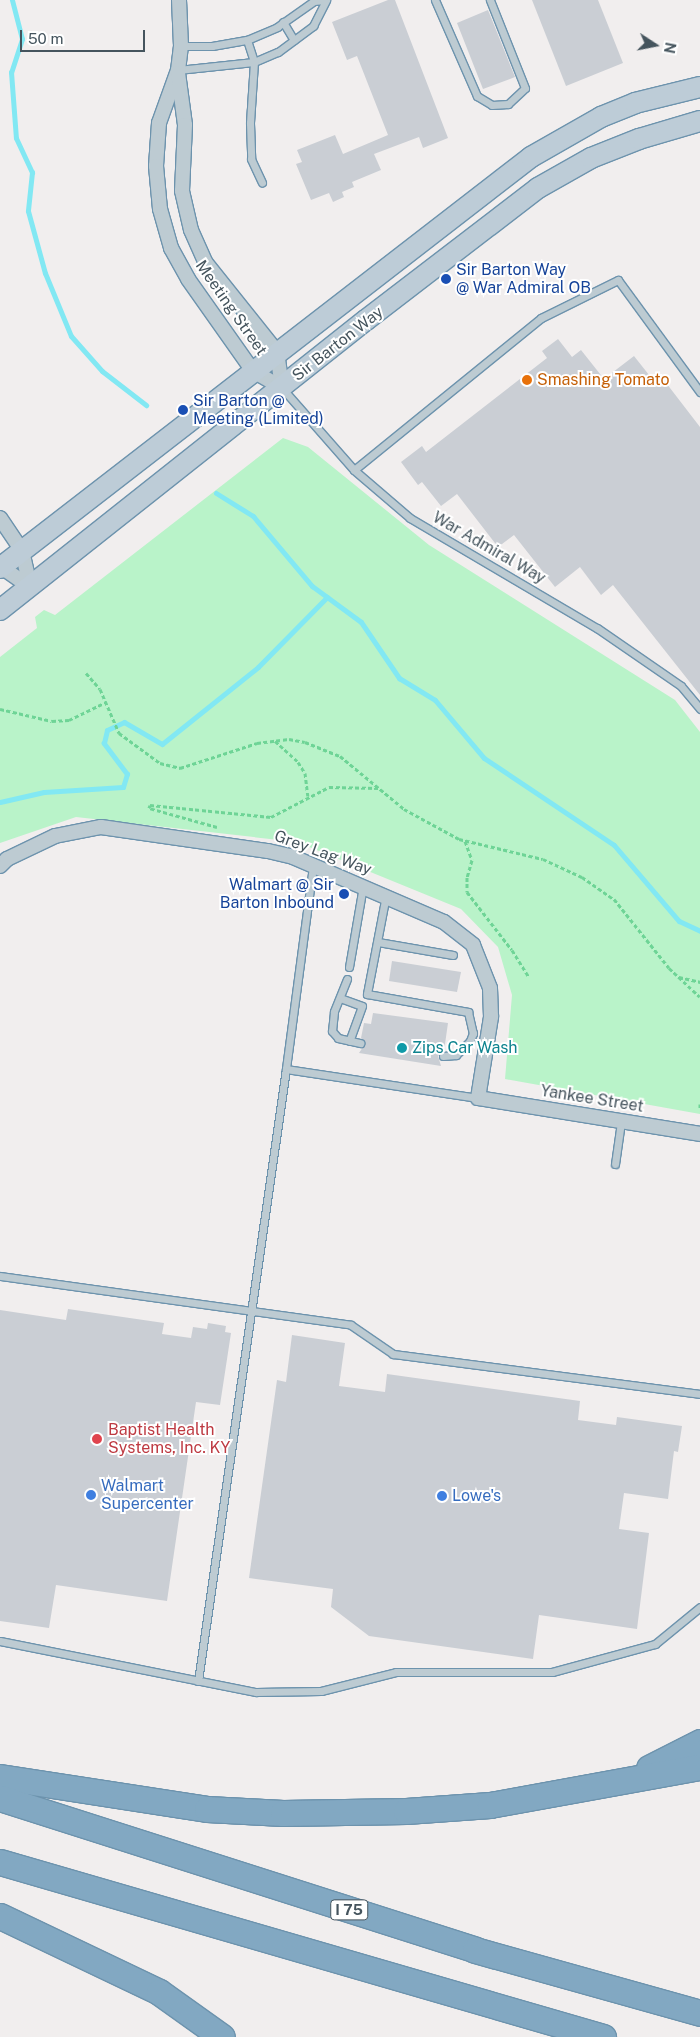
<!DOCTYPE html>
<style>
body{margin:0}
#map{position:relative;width:700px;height:2037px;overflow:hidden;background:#f1eeee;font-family:"Public Sans",sans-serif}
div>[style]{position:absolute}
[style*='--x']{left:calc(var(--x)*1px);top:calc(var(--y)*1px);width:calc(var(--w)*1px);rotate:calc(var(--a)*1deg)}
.green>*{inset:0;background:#b9f3c9}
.stream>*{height:5px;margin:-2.5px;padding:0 2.5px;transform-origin:2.5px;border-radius:2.5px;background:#82e8f3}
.building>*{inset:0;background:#caced4}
.path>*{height:3px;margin-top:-1.5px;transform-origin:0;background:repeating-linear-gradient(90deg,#6ed496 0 4px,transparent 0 6.5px)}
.roads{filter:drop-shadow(1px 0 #6d93ad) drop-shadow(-1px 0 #6d93ad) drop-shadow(0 1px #6d93ad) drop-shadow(0 -1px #6d93ad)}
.lane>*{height:7px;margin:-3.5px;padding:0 3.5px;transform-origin:3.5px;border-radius:3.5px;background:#bdcbd2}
.street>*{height:14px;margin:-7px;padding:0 7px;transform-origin:7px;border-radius:7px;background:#bdcbd2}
.secondary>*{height:20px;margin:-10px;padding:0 10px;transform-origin:10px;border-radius:10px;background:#bdccd7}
.highway>*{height:25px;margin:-12.5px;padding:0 12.5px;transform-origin:12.5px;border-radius:12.5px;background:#82a8c2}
.dots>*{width:14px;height:14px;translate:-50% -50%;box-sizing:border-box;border:2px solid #fff;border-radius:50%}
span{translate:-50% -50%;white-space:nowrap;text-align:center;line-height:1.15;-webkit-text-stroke:4px #fff;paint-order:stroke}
.shield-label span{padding:1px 4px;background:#fff;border:1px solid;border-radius:4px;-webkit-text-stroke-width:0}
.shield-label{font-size:15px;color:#45545d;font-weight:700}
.transit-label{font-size:16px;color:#164399}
.left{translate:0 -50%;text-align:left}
.right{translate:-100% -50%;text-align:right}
.street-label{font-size:16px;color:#45545d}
.food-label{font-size:16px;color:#c56008}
.culture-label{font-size:16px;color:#0d838f}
.health-label{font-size:16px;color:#be3a42}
.shop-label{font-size:16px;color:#366cbe}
.north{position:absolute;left:630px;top:20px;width:50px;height:50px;-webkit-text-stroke:4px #fff;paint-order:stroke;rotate:101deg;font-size:14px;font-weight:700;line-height:20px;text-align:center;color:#45545d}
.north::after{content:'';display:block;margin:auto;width:18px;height:22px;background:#45545d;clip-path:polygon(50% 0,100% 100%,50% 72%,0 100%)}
.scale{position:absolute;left:20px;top:30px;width:125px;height:22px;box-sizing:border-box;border:2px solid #45545d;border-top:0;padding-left:6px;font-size:15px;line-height:18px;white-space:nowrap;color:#45545d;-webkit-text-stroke:4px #fff;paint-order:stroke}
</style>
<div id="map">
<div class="green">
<i style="clip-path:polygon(283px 438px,308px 447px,429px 545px,675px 700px,700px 732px,700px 1114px,505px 1079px,512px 995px,498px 947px,461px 909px,297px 842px,76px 817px,0 843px,0 657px,37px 628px,35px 617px,44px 610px,55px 615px)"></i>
</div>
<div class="stream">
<i style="--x:12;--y:0;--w:40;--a:75.6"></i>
<i style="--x:22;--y:39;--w:35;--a:108"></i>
<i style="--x:11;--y:72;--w:66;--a:85.7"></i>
<i style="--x:16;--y:138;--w:38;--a:65"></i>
<i style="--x:32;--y:172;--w:39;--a:96"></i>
<i style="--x:28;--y:211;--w:64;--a:74.7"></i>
<i style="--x:45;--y:273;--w:68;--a:67.6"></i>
<i style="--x:71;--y:336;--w:47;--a:48.5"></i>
<i style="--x:102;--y:371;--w:56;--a:37.7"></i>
<i style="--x:216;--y:493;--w:44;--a:31.9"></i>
<i style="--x:253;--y:516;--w:92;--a:49.9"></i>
<i style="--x:312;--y:586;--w:19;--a:36"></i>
<i style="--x:0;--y:802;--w:45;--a:-12.8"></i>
<i style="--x:44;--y:792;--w:79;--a:-3.6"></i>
<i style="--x:123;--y:787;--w:14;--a:-73"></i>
<i style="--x:127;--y:774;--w:39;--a:-127"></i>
<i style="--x:104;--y:743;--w:13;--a:-77"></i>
<i style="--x:107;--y:730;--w:19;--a:-25"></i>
<i style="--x:124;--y:722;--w:44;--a:30.1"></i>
<i style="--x:162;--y:744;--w:123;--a:-38.7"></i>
<i style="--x:258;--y:667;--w:98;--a:-45.4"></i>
<i style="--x:327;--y:597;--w:42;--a:36.3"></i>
<i style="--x:361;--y:622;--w:68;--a:55.8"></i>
<i style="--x:399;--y:678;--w:42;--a:31.4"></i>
<i style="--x:435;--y:700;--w:76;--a:49.8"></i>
<i style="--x:484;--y:758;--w:156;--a:33.8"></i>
<i style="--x:614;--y:845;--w:100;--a:49.5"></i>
<i style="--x:679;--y:921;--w:23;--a:25"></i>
</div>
<div class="building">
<i style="clip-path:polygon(388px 0,395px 0,448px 138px,423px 148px,419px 137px,374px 154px,381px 170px,352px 182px,354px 187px,342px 192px,344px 197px,333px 202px,329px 193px,311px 200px,296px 164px,302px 162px,297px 150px,335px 135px,343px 154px,388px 135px,357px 56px,347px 60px,332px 22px)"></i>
<i style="clip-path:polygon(532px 0,598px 0,623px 63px,566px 86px)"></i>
<i style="clip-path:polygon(488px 10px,515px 77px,483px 89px,457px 23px)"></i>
<i style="clip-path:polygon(558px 339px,572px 357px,581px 350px,604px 379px,634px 356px,653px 380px,660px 375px,700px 427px,700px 695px,613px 585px,601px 595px,580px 567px,555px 587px,514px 535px,498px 547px,457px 494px,441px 506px,422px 482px,418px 485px,401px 462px,422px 446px,426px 452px,547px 358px,542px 351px)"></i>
<i style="clip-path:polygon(392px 961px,461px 972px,457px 992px,389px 981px)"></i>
<i style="clip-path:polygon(373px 1013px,448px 1023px,444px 1051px,438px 1056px,441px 1066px,359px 1053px,365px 1044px,361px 1038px,364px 1023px,371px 1024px)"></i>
<i style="clip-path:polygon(68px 1309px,164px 1323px,162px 1334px,191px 1338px,193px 1327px,207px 1329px,208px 1323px,226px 1326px,225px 1332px,231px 1333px,220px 1405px,196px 1402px,167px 1601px,56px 1585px,49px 1628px,0 1621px,0 1310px,66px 1320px)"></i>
<i style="clip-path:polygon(292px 1335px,345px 1343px,339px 1386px,385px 1392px,387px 1374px,580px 1401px,578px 1420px,616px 1425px,617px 1417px,682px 1426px,678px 1452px,674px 1451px,668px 1499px,624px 1493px,619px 1529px,649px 1533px,637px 1629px,539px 1615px,533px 1659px,369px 1636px,331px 1607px,333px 1589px,249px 1578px,277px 1380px,286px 1382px)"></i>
</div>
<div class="path">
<i style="--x:86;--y:673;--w:21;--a:49"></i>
<i style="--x:100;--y:689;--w:48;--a:66.6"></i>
<i style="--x:119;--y:733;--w:51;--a:36.2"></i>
<i style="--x:160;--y:763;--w:21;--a:14"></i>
<i style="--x:180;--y:768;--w:81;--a:-18"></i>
<i style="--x:257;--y:743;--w:32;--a:-7"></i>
<i style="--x:289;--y:739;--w:16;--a:11"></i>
<i style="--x:305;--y:742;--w:38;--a:22"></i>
<i style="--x:340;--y:756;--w:83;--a:39.6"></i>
<i style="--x:404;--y:809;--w:63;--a:28.6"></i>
<i style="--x:459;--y:839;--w:86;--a:13.4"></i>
<i style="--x:543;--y:859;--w:43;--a:24.8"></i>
<i style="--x:582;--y:877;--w:39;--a:35"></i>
<i style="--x:614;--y:899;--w:88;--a:51.4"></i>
<i style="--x:669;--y:968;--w:42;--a:43.1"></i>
<i style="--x:0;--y:709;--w:53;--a:13"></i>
<i style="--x:52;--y:721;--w:17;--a:-3"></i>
<i style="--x:69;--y:720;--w:41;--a:-25.9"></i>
<i style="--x:275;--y:741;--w:31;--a:42"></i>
<i style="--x:298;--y:762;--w:13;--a:58"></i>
<i style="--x:305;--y:773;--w:23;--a:83"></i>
<i style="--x:217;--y:827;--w:71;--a:-164.4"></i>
<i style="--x:149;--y:808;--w:3;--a:-72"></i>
<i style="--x:150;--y:805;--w:122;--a:5.7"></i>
<i style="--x:271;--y:817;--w:65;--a:-27.3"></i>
<i style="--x:329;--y:787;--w:50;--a:1.1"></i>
<i style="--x:465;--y:841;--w:20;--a:70"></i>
<i style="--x:472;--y:860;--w:18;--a:106"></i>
<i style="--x:467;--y:877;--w:15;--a:90"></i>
<i style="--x:467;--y:892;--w:73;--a:52.2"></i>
<i style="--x:512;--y:950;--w:31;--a:58"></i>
<i style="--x:679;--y:977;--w:22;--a:13"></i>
<i style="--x:700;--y:1104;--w:6;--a:90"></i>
</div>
<div class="roads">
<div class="lane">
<i style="--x:435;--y:0;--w:105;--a:66.4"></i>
<i style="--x:477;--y:96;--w:17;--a:31"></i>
<i style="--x:492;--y:105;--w:16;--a:-4"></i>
<i style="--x:508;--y:104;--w:23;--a:-43"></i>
<i style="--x:525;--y:88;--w:95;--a:-111.7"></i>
<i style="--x:283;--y:22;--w:21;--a:59"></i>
<i style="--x:247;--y:40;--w:23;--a:72"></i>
<i style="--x:254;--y:62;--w:61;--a:93.8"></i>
<i style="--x:250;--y:123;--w:36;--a:88"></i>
<i style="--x:251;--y:159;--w:26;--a:65"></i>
<i style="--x:181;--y:46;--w:31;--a:0"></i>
<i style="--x:212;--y:46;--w:36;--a:-10"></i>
<i style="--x:247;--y:40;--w:33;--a:-23"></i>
<i style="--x:277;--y:27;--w:45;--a:-35.1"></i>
<i style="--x:314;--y:1;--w:11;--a:-5"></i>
<i style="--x:178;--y:70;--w:76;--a:-6"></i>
<i style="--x:254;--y:62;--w:26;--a:-23"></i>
<i style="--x:278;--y:52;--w:44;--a:-36.6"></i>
<i style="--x:313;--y:26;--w:29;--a:-63"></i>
<i style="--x:282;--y:388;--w:109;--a:48.7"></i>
<i style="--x:354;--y:470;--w:74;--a:40.6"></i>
<i style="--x:410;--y:518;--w:217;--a:30.5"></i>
<i style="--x:597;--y:628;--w:102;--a:34.6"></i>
<i style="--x:681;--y:686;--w:30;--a:50"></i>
<i style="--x:354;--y:470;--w:241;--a:-39.1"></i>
<i style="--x:541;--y:318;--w:86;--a:-26.3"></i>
<i style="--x:618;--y:280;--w:139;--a:53.8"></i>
<i style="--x:313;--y:866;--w:205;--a:97.6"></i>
<i style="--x:286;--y:1069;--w:194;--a:8.6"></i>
<i style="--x:386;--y:895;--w:101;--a:100.9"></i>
<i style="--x:367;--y:994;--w:103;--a:10.1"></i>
<i style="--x:468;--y:1012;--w:22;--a:77"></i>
<i style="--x:473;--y:1033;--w:9;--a:111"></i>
<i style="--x:470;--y:1041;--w:20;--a:135"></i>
<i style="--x:456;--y:1055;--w:13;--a:176"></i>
<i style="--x:378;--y:942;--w:76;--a:9.8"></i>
<i style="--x:349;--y:967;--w:82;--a:-80.2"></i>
<i style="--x:347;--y:979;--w:35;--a:112"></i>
<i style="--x:334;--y:1012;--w:19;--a:96"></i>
<i style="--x:332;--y:1031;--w:9;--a:49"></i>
<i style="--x:338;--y:1038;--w:23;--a:13"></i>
<i style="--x:340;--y:998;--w:23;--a:20"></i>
<i style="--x:362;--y:1006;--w:37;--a:110"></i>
<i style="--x:615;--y:1164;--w:42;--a:-81.9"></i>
<i style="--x:0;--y:1276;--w:354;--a:7.9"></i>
<i style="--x:351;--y:1325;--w:51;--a:34.6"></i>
<i style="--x:393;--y:1354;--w:310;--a:7.4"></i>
<i style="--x:0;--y:1641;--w:261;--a:11.3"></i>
<i style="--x:256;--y:1692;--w:65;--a:-0.9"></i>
<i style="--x:321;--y:1691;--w:77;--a:-14.2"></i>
<i style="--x:396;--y:1672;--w:156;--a:0"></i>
<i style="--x:552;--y:1672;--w:107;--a:-15.2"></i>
<i style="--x:655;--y:1644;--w:58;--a:-39.4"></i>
<i style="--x:198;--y:1681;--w:618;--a:-81.82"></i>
</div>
<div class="street">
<i style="--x:179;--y:0;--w:46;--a:87.5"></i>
<i style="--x:181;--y:46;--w:24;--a:97"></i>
<i style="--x:178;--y:70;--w:56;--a:109.7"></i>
<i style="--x:159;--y:123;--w:43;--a:94"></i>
<i style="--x:156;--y:166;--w:43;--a:84.7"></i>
<i style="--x:160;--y:209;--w:41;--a:74.2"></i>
<i style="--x:171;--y:248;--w:35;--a:61"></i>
<i style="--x:188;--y:279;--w:113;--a:54.8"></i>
<i style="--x:253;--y:371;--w:34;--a:30"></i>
<i style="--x:178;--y:73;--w:52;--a:82.3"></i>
<i style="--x:185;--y:125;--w:66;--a:92.6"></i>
<i style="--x:182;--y:191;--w:40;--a:77"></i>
<i style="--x:191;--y:230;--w:36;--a:66"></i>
<i style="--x:206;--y:263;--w:114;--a:51.4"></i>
<i style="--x:277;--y:352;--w:36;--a:82"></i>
<i style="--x:0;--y:518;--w:40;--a:56"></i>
<i style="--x:22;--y:551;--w:37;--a:77"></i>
<i style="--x:0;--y:566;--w:37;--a:35"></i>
<i style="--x:0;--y:866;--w:10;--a:-45"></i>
<i style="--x:7;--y:859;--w:53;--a:-25.6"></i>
<i style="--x:55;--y:836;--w:47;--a:-11.1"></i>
<i style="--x:101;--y:827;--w:169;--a:8.2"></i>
<i style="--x:268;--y:851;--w:26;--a:13"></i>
<i style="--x:293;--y:857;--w:164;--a:23.3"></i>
<i style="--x:444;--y:922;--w:37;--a:38"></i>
<i style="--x:473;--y:945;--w:46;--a:68.4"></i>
<i style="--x:490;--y:988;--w:29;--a:88"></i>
<i style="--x:491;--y:1017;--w:82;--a:99.1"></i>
<i style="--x:478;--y:1098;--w:225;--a:9.2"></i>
</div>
<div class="secondary">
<i style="--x:0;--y:568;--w:671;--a:-37.74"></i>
<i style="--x:531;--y:157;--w:81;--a:-29.7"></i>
<i style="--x:601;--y:117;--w:37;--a:-22"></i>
<i style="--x:635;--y:103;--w:67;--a:-13.8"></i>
<i style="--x:0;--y:610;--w:467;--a:-38.4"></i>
<i style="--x:366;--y:320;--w:217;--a:-37.5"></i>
<i style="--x:538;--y:188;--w:61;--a:-29.5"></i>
<i style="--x:591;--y:158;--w:52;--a:-21.6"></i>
<i style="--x:639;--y:139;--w:64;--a:-16.4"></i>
</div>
<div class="highway">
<i style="--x:649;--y:1768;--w:57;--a:-27"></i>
<i style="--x:0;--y:1777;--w:209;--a:8.8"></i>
<i style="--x:207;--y:1809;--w:76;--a:3"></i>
<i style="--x:283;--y:1813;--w:123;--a:-0.9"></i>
<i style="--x:406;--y:1811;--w:84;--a:-4.1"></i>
<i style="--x:490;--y:1805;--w:213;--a:-10.3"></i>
<i style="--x:0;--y:1798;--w:499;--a:17.7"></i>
<i style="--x:475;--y:1950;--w:234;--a:15.6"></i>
<i style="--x:0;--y:1862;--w:628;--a:16.18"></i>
<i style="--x:0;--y:1916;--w:176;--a:25.5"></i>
<i style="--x:159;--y:1992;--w:77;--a:35.5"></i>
</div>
</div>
<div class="dots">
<i style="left:446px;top:279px;background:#1a4fb4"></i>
<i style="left:527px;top:380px;background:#e8710a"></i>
<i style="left:183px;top:410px;background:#1a4fb4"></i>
<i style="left:344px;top:894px;background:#1a4fb4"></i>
<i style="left:402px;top:1048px;background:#0f9aa8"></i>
<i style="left:97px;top:1439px;background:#e0444e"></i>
<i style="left:91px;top:1495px;background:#3f7fe0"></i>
<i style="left:442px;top:1496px;background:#3f7fe0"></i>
</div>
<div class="shield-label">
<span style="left:349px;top:1910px">I 75</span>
</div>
<div class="transit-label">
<span class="left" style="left:456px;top:279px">Sir Barton Way<br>@ War Admiral OB</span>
<span class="left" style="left:193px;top:410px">Sir Barton @<br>Meeting (Limited)</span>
<span class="right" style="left:334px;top:894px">Walmart @ Sir<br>Barton Inbound</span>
</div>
<div class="street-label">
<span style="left:231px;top:308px;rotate:55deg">Meeting Street</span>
<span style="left:338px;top:344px;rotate:-38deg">Sir Barton Way</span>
<span style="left:489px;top:548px;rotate:30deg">War Admiral Way</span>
<span style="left:323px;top:853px;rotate:20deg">Grey Lag Way</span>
<span style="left:592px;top:1099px;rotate:9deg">Yankee Street</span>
</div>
<div class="food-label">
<span class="left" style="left:537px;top:380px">Smashing Tomato</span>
</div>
<div class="culture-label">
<span class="left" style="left:412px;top:1048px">Zips Car Wash</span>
</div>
<div class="health-label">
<span class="left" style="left:108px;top:1439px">Baptist Health<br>Systems, Inc. KY</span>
</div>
<div class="shop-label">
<span class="left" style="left:101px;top:1495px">Walmart<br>Supercenter</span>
<span class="left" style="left:452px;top:1496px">Lowe's</span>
</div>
<div class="north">N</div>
<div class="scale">50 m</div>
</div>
